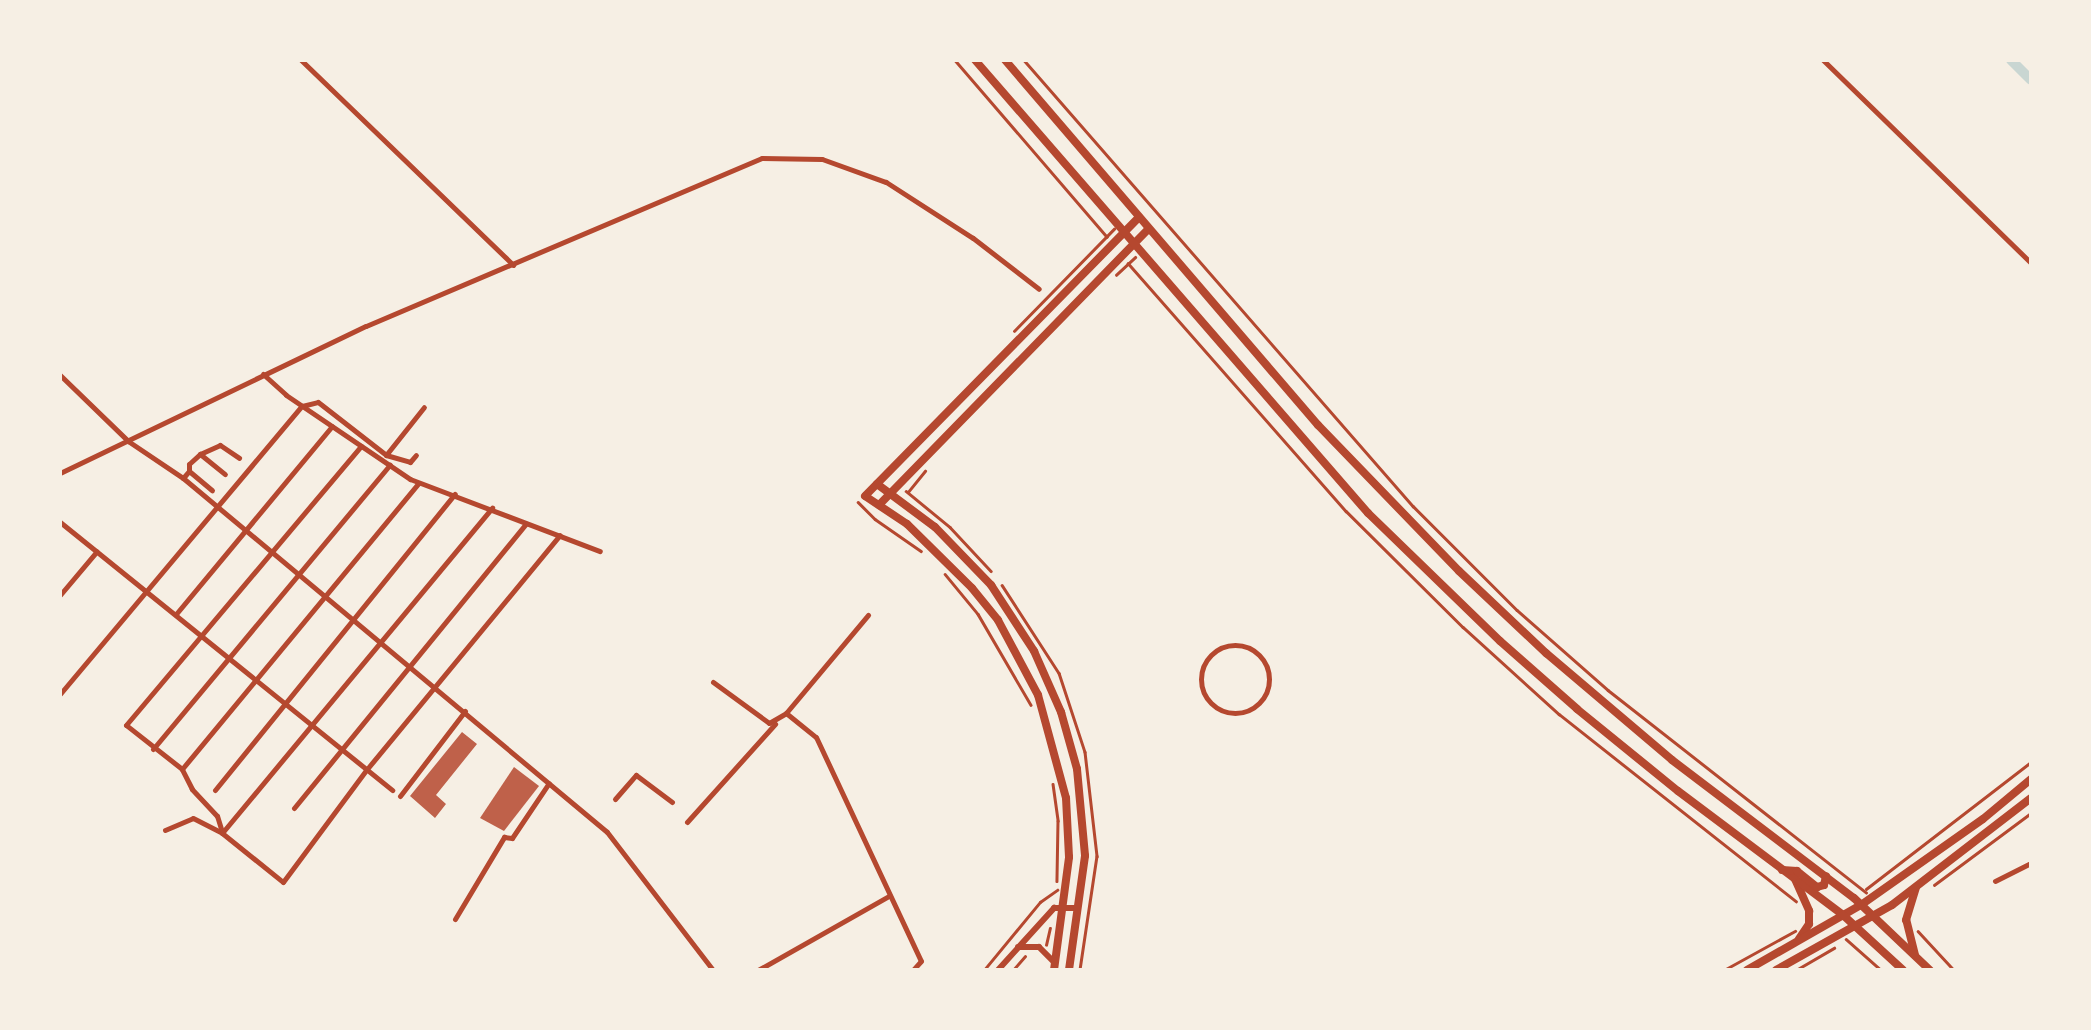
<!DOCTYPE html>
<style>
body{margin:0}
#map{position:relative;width:2091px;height:1030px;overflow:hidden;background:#f6efe4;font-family:Quicksand,sans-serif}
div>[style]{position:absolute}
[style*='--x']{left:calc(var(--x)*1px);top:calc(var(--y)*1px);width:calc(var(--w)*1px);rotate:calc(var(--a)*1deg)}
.canal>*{height:10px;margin:-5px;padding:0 5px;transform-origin:5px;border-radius:5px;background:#c9d6d2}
.building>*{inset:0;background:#bf614a}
.path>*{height:2.5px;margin:-1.25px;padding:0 1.25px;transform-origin:1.25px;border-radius:1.25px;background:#b5482f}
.minor>*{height:5px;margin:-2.5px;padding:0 2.5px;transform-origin:2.5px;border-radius:2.5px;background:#b5482f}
.minor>.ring{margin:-2.5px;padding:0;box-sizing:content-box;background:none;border:5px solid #b5482f;border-radius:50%}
.tertiary>*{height:6px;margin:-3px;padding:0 3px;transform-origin:3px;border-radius:3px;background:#b5482f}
.secondary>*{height:8px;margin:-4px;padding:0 4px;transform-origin:4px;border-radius:4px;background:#b5482f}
.primary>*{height:8px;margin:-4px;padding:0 4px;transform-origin:4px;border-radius:4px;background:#b5482f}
span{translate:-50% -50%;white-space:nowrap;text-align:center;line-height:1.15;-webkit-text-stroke:10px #f6efe4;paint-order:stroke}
.frame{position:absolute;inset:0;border:62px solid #f6efe4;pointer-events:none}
</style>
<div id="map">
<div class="canal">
<i style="--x:2011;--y:60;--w:28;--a:45"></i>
</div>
<div class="building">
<i style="clip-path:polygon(462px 732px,477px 744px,436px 795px,446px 804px,435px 818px,410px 796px)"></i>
<i style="clip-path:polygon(514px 767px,539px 786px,504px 831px,480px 818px)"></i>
</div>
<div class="path">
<i style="--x:955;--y:60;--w:233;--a:49.3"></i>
<i style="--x:1024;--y:60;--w:592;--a:48.91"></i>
<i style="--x:1413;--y:506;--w:147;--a:45"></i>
<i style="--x:1517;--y:610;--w:121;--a:41.3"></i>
<i style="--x:1608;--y:690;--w:328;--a:38.1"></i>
<i style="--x:1128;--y:263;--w:330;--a:48.7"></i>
<i style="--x:1346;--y:511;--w:165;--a:44.8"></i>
<i style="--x:1463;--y:627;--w:130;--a:42.2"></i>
<i style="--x:1559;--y:714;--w:302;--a:38.3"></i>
<i style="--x:1116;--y:275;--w:26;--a:-43"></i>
<i style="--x:1014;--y:331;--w:143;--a:-45.6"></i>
<i style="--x:906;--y:491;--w:57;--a:39.3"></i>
<i style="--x:950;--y:527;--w:60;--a:47"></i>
<i style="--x:908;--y:492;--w:27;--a:-51"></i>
<i style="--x:858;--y:502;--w:24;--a:45"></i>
<i style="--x:875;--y:519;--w:56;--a:34.8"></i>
<i style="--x:945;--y:574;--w:52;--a:50.5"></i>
<i style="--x:978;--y:614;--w:105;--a:59.8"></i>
<i style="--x:1002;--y:585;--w:105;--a:57.1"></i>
<i style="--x:1059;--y:673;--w:83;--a:71.8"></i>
<i style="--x:1085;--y:752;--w:105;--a:83.4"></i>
<i style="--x:1097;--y:856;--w:115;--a:98.5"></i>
<i style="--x:1053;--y:784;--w:37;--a:82"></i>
<i style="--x:1058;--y:821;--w:60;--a:91"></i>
<i style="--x:1934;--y:885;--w:121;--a:-36.6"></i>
<i style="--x:1866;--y:889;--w:208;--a:-37.6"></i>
<i style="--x:1918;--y:931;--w:53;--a:47.3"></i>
<i style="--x:1846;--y:939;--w:47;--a:41.5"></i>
<i style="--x:1046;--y:945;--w:17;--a:-77"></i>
<i style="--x:984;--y:970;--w:88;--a:-50.5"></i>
<i style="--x:1040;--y:902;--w:21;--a:-35"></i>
<i style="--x:1013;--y:970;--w:18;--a:-49"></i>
<i style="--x:1724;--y:970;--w:81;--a:-28.8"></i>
<i style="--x:1796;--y:970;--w:44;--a:-30.1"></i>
</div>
<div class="minor">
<i style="--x:301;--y:60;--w:295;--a:44"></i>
<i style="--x:1823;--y:60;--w:291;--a:44.3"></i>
<i style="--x:263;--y:374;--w:31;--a:42"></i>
<i style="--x:286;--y:395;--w:150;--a:34.1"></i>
<i style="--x:410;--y:479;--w:203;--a:20.8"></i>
<i style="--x:60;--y:375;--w:95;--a:44.1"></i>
<i style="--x:128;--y:441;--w:66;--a:33.9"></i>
<i style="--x:183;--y:478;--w:552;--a:39.86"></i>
<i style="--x:607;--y:832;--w:174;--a:52.5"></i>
<i style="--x:200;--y:454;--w:22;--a:-24"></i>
<i style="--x:220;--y:445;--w:23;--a:34"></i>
<i style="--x:386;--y:455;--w:61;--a:-51.6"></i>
<i style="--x:189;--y:471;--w:7;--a:-90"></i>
<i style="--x:189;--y:464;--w:15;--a:-42"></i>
<i style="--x:200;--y:454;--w:32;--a:39"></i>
<i style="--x:60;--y:473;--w:339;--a:-25.7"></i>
<i style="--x:366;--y:326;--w:430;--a:-23"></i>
<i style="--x:762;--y:158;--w:60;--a:1"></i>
<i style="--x:822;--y:159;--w:68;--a:19.8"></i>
<i style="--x:886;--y:182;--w:103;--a:32.8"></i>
<i style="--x:973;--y:238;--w:83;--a:37.7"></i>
<i style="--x:183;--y:478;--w:9;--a:-49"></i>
<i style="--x:189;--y:471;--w:30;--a:40"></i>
<i style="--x:60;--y:522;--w:427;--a:38.9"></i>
<i style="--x:60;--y:595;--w:57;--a:-49.9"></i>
<i style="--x:176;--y:614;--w:244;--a:-50.3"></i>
<i class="ring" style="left:1201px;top:645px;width:63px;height:63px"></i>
<i style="--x:713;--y:682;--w:69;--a:36.2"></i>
<i style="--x:769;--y:723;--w:20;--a:-30"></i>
<i style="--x:786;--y:713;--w:38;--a:39"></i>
<i style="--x:816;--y:737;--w:247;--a:64.9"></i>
<i style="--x:921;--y:961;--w:12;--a:132"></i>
<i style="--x:60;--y:694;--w:376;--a:-50"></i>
<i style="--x:302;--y:406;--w:16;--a:-14"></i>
<i style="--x:318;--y:402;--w:86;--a:37.9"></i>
<i style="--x:386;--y:455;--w:25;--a:16"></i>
<i style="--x:410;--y:462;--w:9;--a:-49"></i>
<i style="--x:786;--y:713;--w:128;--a:-50.1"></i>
<i style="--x:153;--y:749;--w:370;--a:-50.2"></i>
<i style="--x:182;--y:769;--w:371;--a:-50.4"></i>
<i style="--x:215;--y:790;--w:381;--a:-51"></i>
<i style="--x:400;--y:796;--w:107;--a:-52.6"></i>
<i style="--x:615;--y:799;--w:32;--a:-49"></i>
<i style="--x:636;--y:775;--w:45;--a:36.9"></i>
<i style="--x:294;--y:808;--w:367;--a:-50.8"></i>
<i style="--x:687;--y:822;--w:132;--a:-48.1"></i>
<i style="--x:165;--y:830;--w:30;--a:-23"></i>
<i style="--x:193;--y:818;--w:33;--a:27"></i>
<i style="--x:222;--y:833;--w:78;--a:38.8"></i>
<i style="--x:283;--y:882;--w:141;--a:-53.4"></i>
<i style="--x:367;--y:769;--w:303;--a:-50.5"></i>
<i style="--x:222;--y:832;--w:17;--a:-107"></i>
<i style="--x:217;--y:816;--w:37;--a:-133"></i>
<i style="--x:192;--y:789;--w:22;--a:-117"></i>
<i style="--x:182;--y:769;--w:71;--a:-141.8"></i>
<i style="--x:126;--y:725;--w:365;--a:-49.9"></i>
<i style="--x:222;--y:833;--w:423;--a:-50.3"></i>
<i style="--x:1995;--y:881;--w:40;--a:-26.6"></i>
<i style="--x:455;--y:919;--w:96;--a:-59.1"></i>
<i style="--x:504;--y:837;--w:8;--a:7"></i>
<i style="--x:512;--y:838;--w:66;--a:-56.1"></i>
<i style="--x:758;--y:970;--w:150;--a:-29.5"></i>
</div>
<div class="tertiary">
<i style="--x:1018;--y:947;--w:21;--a:0"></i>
<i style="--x:1039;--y:947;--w:21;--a:45"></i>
<i style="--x:998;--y:970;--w:84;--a:-47.9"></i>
<i style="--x:1054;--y:908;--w:24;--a:0"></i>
</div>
<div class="secondary">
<i style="--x:877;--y:484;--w:72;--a:36.6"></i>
<i style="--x:935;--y:527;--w:81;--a:46"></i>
<i style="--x:991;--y:585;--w:79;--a:56.9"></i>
<i style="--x:1034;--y:651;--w:67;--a:66.1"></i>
<i style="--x:1061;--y:712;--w:59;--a:74.3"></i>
<i style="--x:1077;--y:769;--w:87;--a:84.7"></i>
<i style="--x:1085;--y:856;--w:115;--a:98"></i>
<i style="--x:879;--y:505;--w:385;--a:-45.7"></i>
<i style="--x:1795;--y:879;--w:35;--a:66"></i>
<i style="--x:1809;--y:911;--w:13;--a:90"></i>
<i style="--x:1809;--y:924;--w:18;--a:124"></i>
<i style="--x:1915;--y:955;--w:36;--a:-104"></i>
<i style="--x:1906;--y:920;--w:34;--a:-73"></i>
<i style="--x:1054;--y:970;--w:114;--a:-82.4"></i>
<i style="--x:1069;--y:857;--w:59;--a:-92.9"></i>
<i style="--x:1066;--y:798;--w:107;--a:-105.2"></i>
<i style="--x:1038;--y:695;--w:85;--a:-118.1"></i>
<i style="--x:998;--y:620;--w:41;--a:-129.1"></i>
<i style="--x:972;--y:588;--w:91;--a:-135.4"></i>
<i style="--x:907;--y:524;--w:50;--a:-146.3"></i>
<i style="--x:865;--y:496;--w:391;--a:-45.5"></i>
<i style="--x:1747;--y:970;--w:131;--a:-29.7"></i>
<i style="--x:1861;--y:905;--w:149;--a:-35.2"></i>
<i style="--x:1983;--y:819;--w:62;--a:-39.8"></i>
<i style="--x:1776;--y:970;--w:133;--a:-29.3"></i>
<i style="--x:1892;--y:905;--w:175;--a:-37.6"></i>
</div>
<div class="primary">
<i style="--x:975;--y:60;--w:600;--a:49.06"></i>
<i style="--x:1368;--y:513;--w:184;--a:44.1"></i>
<i style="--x:1500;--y:641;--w:103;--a:41.4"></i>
<i style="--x:1577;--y:709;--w:130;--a:39.1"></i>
<i style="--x:1678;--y:791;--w:206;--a:36.9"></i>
<i style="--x:1843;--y:915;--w:81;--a:42.5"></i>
<i style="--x:1005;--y:60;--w:481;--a:49.4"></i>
<i style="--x:1318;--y:425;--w:203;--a:46"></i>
<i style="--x:1459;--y:571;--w:120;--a:43.3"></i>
<i style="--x:1546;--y:653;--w:165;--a:40.3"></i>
<i style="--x:1672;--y:760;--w:228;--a:37.2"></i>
<i style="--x:1854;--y:898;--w:105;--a:43.5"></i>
<i style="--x:1782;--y:870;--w:15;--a:4"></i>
<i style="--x:1797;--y:871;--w:26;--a:39"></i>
<i style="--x:1817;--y:887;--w:7;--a:-16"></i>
<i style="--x:1824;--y:885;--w:9;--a:-77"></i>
</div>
<div class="frame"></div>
</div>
